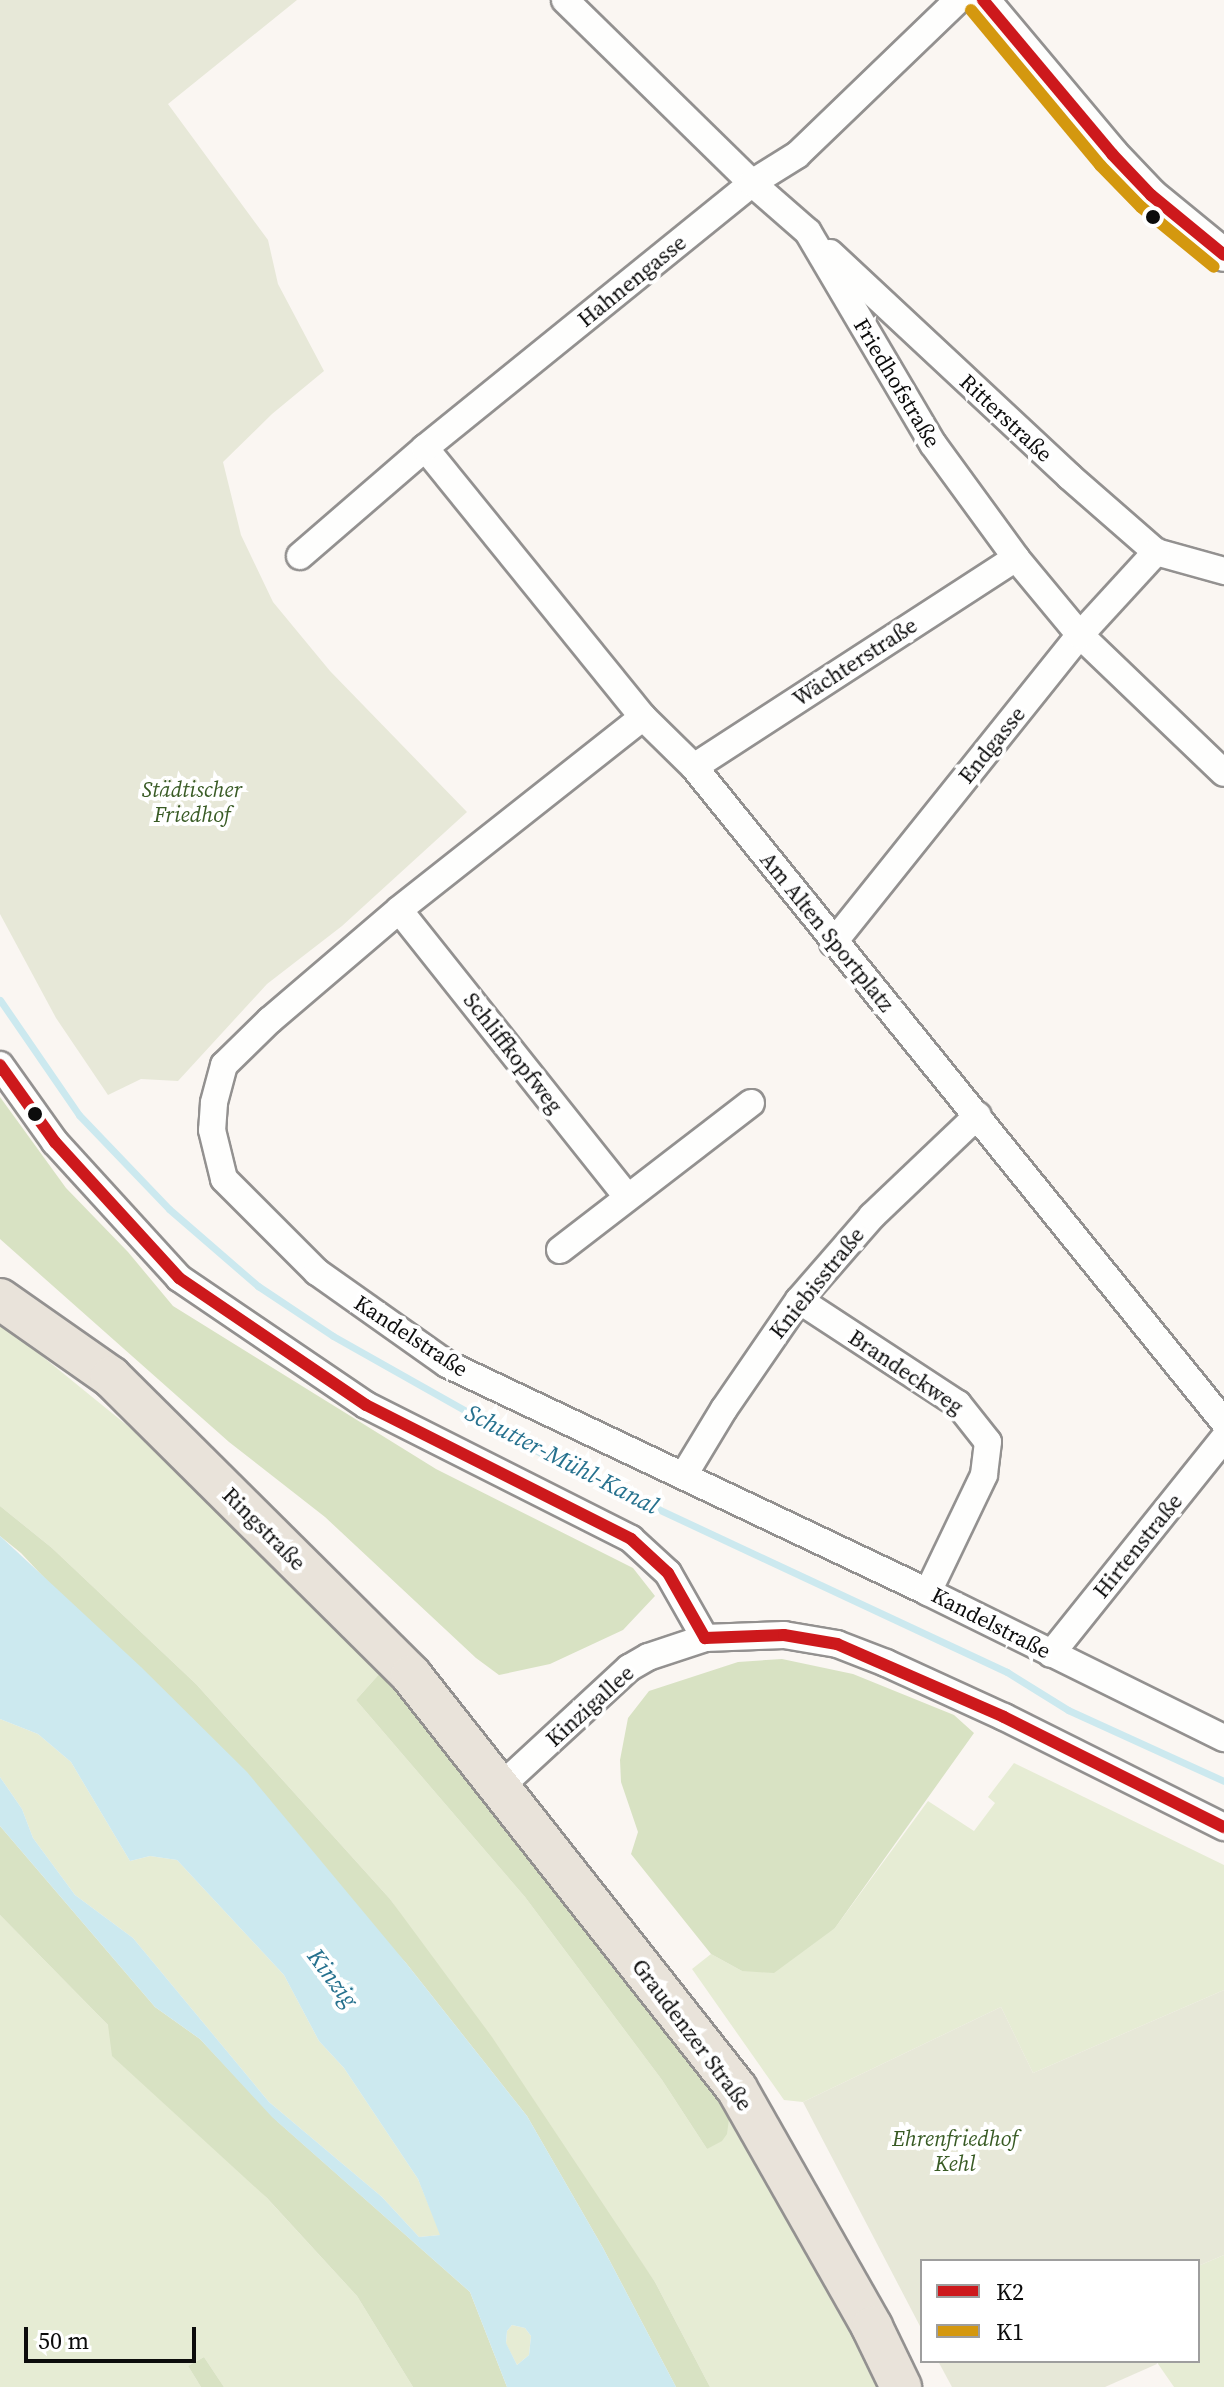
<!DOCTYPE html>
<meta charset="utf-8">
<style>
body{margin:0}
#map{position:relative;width:1224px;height:2387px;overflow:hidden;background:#faf6f2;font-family:"Source Serif 4",serif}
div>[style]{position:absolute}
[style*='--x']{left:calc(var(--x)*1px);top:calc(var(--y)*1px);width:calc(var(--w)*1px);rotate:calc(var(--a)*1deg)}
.green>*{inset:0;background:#e6ecd4}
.forest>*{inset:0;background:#d8e2c3}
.cemetery>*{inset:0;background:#e7e8d8}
.water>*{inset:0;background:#cce9ef}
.stream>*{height:7px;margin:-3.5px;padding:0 3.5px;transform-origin:3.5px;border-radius:3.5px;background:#cce9ef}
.roads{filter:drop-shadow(2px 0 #939190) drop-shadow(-2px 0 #939190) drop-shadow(0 2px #939190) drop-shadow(0 -2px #939190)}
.minor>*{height:26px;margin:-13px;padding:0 13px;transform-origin:13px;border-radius:13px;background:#fefefd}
.tertiary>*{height:32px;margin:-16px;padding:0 16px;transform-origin:16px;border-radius:16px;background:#fefefd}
.primary>*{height:40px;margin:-20px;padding:0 20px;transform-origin:20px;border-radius:20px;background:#e9e3da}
.bus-1>*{height:12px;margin:-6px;padding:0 6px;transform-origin:6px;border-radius:6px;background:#cd191c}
.bus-2>*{height:12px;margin:-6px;padding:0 6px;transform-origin:6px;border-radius:6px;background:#d4980f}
.dots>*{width:22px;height:22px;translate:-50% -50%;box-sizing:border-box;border:4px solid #fff;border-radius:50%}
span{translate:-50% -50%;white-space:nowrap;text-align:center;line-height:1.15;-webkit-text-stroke:8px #fff;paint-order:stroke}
.street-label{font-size:22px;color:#0c0c0c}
.park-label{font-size:22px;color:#395b25;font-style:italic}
.water-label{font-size:24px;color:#26718e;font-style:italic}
.legend{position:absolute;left:920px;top:2259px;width:280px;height:104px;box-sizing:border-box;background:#fff;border:2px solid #9e9e9e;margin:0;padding:10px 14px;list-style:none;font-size:24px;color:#0c0c0c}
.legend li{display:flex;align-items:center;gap:16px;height:40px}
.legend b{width:40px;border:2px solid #9e9e9e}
.scale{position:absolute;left:24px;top:2327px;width:172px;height:36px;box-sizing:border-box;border:4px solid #0c0c0c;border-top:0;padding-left:10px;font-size:24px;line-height:28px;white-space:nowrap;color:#0c0c0c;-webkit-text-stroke:6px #fff;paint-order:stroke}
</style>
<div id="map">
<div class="green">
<i style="clip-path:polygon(0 1322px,166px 1457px,381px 1672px,356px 1700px,525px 1897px,662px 2080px,707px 2149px,730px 2111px,884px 2387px,710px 2387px,655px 2282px,390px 1899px,196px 1684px,52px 1548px,0 1506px)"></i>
<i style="clip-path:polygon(0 1719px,38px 1734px,71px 1762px,130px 1861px,150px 1856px,177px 1860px,284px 1975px,319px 2041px,344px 2068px,418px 2179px,441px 2235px,419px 2237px,382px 2197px,269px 2102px,133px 1938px,75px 1895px,33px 1838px,22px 1809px,0 1777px)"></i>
<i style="clip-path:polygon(1014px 1763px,1224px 1865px,1224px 1990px,1033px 2073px,1001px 2007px,803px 2102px,784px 2100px,692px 1969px,711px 1954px,742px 1971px,835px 1928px,928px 1801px,974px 1831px,995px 1803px,988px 1797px)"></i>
<i style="clip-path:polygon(0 1915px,108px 2025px,357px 2296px,413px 2387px,224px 2387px,204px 2357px,188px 2366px,201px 2387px,0 2387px)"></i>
<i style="clip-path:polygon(1224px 2255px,1224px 2387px,1174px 2387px,1156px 2361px,1198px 2361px,1198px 2266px)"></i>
<i style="clip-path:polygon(512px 2325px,525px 2328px,531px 2336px,529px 2355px,517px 2365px,506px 2344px,507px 2331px)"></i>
</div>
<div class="forest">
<i style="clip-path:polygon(0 1097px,66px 1188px,128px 1252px,173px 1306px,436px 1469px,633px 1568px,655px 1596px,623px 1630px,550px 1664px,499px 1675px,476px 1658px,325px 1517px,229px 1442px,0 1239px)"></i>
<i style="clip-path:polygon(0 1506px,52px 1548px,196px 1684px,390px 1899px,492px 2037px,655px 2282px,710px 2387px,676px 2387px,603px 2248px,527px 2116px,406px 1963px,21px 1553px,0 1536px)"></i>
<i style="clip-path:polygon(782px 1659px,853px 1674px,954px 1715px,974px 1733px,835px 1928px,774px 1973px,742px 1971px,711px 1954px,631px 1854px,638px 1832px,621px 1782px,620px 1760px,628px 1718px,649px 1691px,738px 1662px)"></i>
<i style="clip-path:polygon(381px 1672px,479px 1790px,730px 2111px,727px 2134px,722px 2141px,707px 2149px,662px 2080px,525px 1897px,356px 1700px)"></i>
<i style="clip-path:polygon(0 1826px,155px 2007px,200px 2039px,278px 2122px,470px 2292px,507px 2387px,413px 2387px,357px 2296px,267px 2198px,112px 2056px,108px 2025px,0 1915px)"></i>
<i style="clip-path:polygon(204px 2357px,224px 2387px,201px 2387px,188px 2366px)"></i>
</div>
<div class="cemetery">
<i style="clip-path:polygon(0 0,297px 0,168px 104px,268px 240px,278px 284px,324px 371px,272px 414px,223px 462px,241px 535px,273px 602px,330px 671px,467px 812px,342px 926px,267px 984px,178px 1081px,141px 1079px,108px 1095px,56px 1018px,0 914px)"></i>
<i style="clip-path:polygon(1224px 1990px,1224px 2255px,1198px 2266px,1198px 2261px,922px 2261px,922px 2330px,803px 2102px,1001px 2007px,1033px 2073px)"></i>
<i style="clip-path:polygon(938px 2361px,1156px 2361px,1157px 2364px,1105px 2387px,952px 2387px)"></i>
</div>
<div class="water">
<i style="clip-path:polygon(evenodd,0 1536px,141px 1667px,247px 1772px,406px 1963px,527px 2116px,603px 2248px,676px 2387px,507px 2387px,470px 2292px,272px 2117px,200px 2039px,155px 2007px,0 1826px,0 1777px,22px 1809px,33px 1838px,75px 1895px,133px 1938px,269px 2102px,382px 2197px,419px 2237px,440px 2235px,418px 2179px,344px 2068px,319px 2041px,284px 1975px,177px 1860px,150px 1856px,130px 1861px,71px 1762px,38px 1734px,0 1719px,0 1536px,512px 2325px,525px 2328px,531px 2336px,529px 2355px,517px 2365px,506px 2343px,507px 2331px,512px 2325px)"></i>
</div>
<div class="stream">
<i style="--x:0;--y:1000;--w:140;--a:55.5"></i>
<i style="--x:79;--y:1115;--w:130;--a:46.2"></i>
<i style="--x:169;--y:1209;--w:118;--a:40.9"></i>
<i style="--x:258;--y:1286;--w:90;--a:33.7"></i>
<i style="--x:333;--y:1336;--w:253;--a:29.4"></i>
<i style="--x:553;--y:1460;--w:501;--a:25.03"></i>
<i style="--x:1007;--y:1672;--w:72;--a:31.9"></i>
<i style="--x:1068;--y:1710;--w:171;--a:24.5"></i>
</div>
<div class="roads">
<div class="minor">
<i style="--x:565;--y:0;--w:262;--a:44.4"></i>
<i style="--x:752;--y:183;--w:74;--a:41.2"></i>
<i style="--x:808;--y:232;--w:246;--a:59.5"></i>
<i style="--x:933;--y:444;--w:141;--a:53.9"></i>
<i style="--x:1016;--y:558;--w:100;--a:50.3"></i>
<i style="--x:1080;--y:635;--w:199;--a:43.8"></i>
<i style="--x:830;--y:253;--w:328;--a:43"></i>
<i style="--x:1070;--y:477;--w:114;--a:41.1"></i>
<i style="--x:1156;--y:552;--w:71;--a:15.6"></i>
<i style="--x:425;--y:448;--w:346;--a:51"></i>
<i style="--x:643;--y:717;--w:71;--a:44.4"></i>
<i style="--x:694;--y:767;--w:843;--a:51.02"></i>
<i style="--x:300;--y:556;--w:165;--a:-40.8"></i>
<i style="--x:425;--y:448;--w:421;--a:-39"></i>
<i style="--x:752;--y:183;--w:53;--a:-31.9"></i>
<i style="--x:797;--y:155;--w:223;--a:-43.9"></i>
<i style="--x:643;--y:717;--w:311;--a:141.7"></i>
<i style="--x:399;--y:910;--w:170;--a:139.5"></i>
<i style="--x:270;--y:1020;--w:64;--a:135.6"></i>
<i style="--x:224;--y:1065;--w:39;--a:105"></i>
<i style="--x:214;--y:1103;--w:27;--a:94"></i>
<i style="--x:212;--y:1130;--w:50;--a:76.2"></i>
<i style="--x:224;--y:1179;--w:132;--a:45"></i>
<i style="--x:317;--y:1272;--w:159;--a:35.3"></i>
<i style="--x:447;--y:1364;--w:532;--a:25.36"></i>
<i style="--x:928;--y:1592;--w:330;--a:26.3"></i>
<i style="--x:694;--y:767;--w:384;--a:-33"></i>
<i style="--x:399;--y:910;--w:367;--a:51.5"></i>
<i style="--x:833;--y:943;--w:395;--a:-51.3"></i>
<i style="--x:1080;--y:635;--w:113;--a:-47.5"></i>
<i style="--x:0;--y:1065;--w:95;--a:54.5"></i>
<i style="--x:55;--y:1142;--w:184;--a:47.6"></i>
<i style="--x:179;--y:1278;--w:226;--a:34.2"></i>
<i style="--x:366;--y:1405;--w:297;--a:26.8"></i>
<i style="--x:631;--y:1539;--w:50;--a:42.6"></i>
<i style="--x:668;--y:1573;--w:75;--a:60.4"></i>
<i style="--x:560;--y:1250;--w:241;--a:-37.6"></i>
<i style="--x:799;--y:1300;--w:190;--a:33.2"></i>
<i style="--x:958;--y:1404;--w:48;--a:51.7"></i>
<i style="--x:988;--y:1442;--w:33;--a:97"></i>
<i style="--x:984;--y:1475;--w:130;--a:115.6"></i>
<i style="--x:684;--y:1475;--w:77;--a:-58.8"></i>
<i style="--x:724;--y:1409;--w:132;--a:-55.5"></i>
<i style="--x:799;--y:1300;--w:111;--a:-49"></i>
<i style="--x:872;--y:1216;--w:146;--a:-43.6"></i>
<i style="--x:1051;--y:1654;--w:277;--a:-51.3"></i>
<i style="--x:500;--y:1787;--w:176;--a:-42.7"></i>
<i style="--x:629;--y:1668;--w:22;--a:-30"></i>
<i style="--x:648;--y:1657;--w:60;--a:-18.4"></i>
<i style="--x:705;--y:1638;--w:79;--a:-2.2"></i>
<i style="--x:784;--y:1635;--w:54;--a:9.6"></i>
<i style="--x:837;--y:1644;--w:53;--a:21.2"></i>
<i style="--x:886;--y:1663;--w:130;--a:24.6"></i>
<i style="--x:1004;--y:1717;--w:246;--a:26.6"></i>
</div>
<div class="tertiary">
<i style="--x:983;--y:0;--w:201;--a:50"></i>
<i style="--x:1112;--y:154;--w:57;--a:46.4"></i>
<i style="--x:1151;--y:195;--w:94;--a:39.4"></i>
</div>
<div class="primary">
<i style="--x:0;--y:1299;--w:136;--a:35.1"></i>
<i style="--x:111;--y:1377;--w:423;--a:44.8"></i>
<i style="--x:411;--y:1675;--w:527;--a:51.78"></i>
<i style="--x:737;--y:2089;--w:274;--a:60.4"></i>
<i style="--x:872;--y:2327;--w:67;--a:64.2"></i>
</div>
</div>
<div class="bus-1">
<i style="--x:983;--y:0;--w:201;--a:50"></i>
<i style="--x:1112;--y:154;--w:57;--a:46.4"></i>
<i style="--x:1151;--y:195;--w:94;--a:39.4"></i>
<i style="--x:0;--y:1065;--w:95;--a:54.5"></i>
<i style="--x:55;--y:1142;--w:184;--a:47.6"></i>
<i style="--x:179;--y:1278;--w:226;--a:34.2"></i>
<i style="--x:366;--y:1405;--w:297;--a:26.8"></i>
<i style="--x:631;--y:1539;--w:50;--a:42.6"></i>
<i style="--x:668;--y:1573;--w:75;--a:60.4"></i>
<i style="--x:705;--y:1638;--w:79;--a:-2.2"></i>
<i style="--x:784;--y:1635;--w:54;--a:9.6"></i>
<i style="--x:837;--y:1644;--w:182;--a:23.6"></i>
<i style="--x:1004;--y:1717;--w:246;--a:26.6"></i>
</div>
<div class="bus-2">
<i style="--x:971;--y:10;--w:202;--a:50.2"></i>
<i style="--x:1100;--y:165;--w:59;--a:45.7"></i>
<i style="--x:1141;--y:207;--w:94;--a:39.4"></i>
</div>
<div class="dots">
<i style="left:1153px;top:217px;background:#0c0c0c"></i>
<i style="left:35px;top:1114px;background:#0c0c0c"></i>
</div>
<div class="street-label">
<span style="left:632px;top:281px;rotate:-39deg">Hahnengasse</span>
<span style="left:897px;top:383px;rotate:59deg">Friedhofstraße</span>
<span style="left:1006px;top:418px;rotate:43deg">Ritterstraße</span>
<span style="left:855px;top:662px;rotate:-33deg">Wächterstraße</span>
<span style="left:992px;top:745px;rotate:-51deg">Endgasse</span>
<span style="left:827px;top:932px;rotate:51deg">Am Alten Sportplatz</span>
<span style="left:513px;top:1053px;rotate:52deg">Schliffkopfweg</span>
<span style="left:817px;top:1283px;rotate:-51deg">Kniebisstraße</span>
<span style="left:411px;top:1336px;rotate:33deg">Kandelstraße</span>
<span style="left:906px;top:1372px;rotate:34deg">Brandeckweg</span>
<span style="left:264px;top:1529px;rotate:45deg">Ringstraße</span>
<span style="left:1138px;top:1546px;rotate:-51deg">Hirtenstraße</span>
<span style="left:991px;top:1623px;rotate:27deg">Kandelstraße</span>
<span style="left:590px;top:1706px;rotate:-42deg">Kinzigallee</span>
<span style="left:692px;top:2035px;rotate:53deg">Graudenzer Straße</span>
</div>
<div class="park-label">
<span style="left:192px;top:802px">Städtischer<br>Friedhof</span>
<span style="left:955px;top:2151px">Ehrenfriedhof<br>Kehl</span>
</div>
<div class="water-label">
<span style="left:562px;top:1459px;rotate:27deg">Schutter-Mühl-Kanal</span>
<span style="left:333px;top:1978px;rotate:53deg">Kinzig</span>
</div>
<ul class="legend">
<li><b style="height:10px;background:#cd191c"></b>K2</li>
<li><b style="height:10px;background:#d4980f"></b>K1</li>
</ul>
<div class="scale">50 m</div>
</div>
